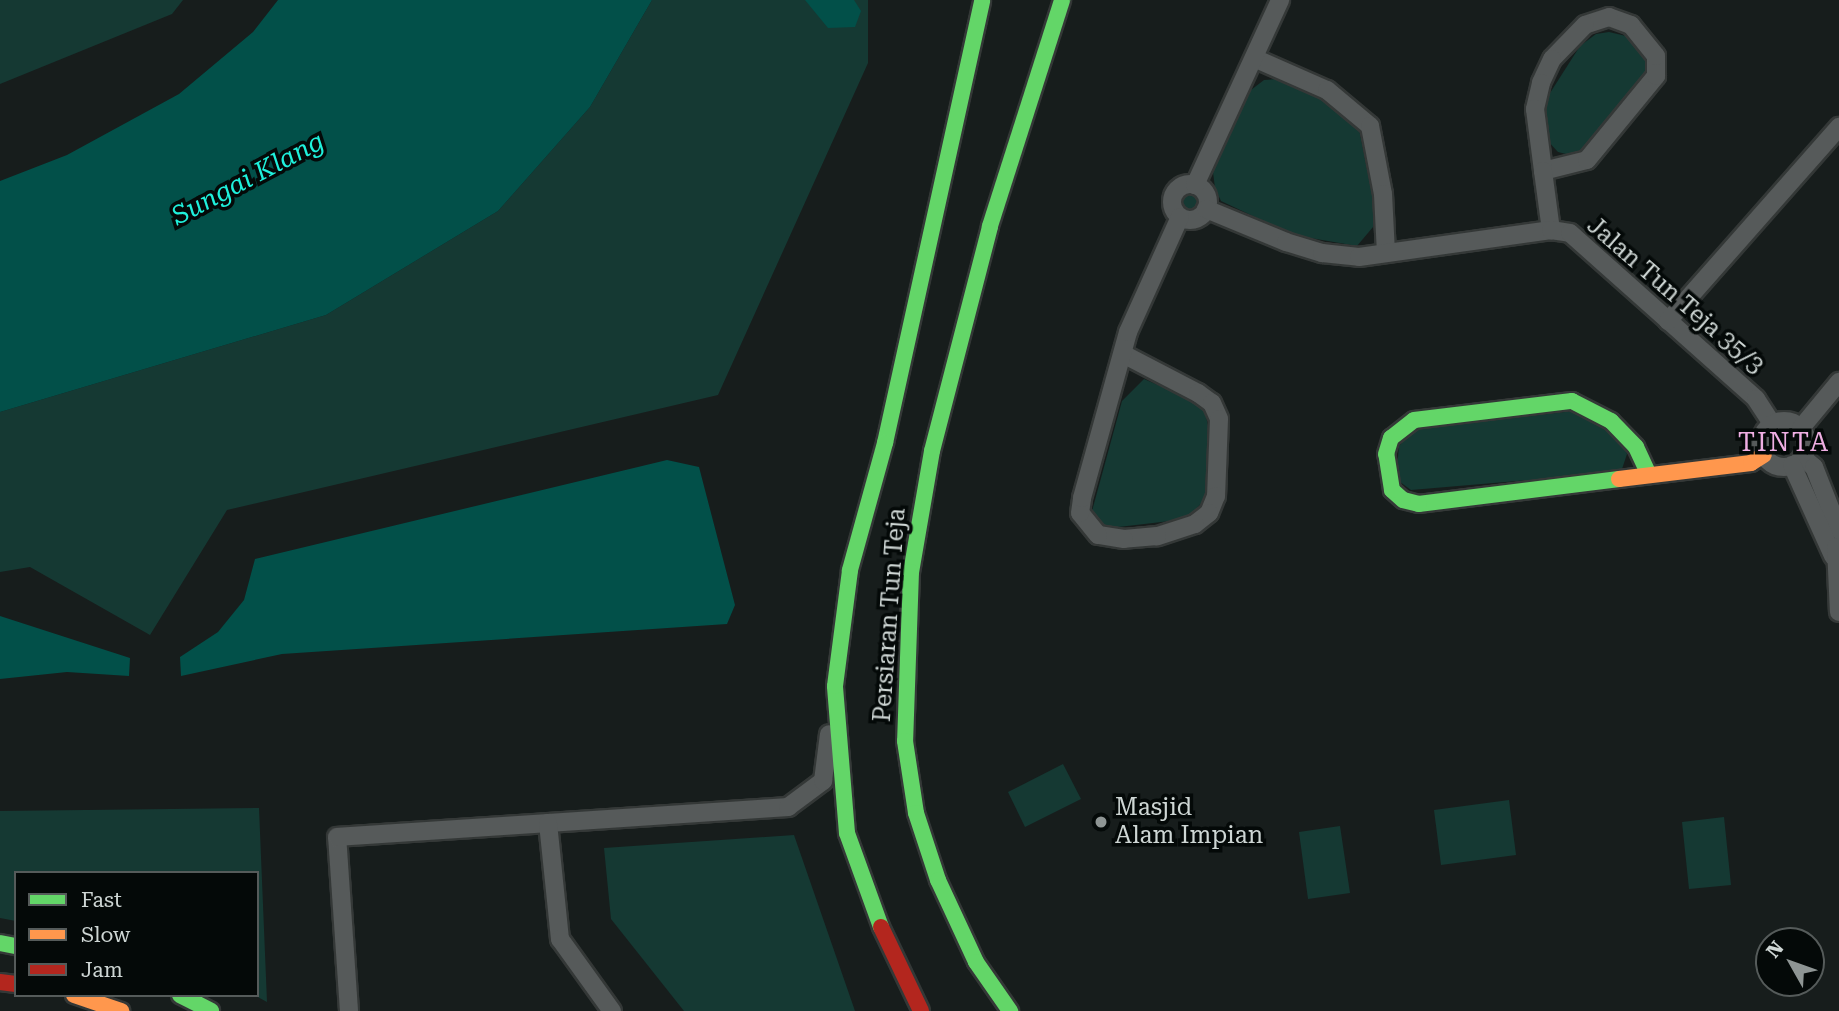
<!DOCTYPE html>
<style>
body{margin:0}
#map{position:relative;width:1839px;height:1011px;overflow:hidden;background:#171d1c;font-family:"Roboto Serif",serif}
div>[style]{position:absolute}
[style*='--x']{left:calc(var(--x)*1px);top:calc(var(--y)*1px);width:calc(var(--w)*1px);rotate:calc(var(--a)*1deg)}
.green>*{inset:0;background:#153933}
.round{border-radius:50%}
.water>*{inset:0;background:#025049}
.roads{filter:drop-shadow(2px 0 #343837) drop-shadow(-2px 0 #343837) drop-shadow(0 2px #343837) drop-shadow(0 -2px #343837)}
.street>*{height:18px;margin:-9px;padding:0 9px;transform-origin:9px;border-radius:9px;background:#565a5a}
.street>.ring{margin:-9px;padding:0;box-sizing:content-box;background:none;border:18px solid #565a5a;border-radius:50%}
.fast>*{height:16px;margin:-8px;padding:0 8px;transform-origin:8px;border-radius:8px;background:#63d668}
.slow>*{height:16px;margin:-8px;padding:0 8px;transform-origin:8px;border-radius:8px;background:#ff974d}
.jam>*{height:16px;margin:-8px;padding:0 8px;transform-origin:8px;border-radius:8px;background:#b3261e}
.dots>*{width:19px;height:19px;translate:-50% -50%;box-sizing:border-box;border:4px solid #040908;border-radius:50%}
span{translate:-50% -50%;white-space:nowrap;text-align:center;line-height:1.15;-webkit-text-stroke:7px #040908;paint-order:stroke}
.street-label{font-size:24px;color:#ced6d4}
.poi-label{font-size:24px;color:#ced6d4}
.left{translate:0 -50%;text-align:left}
.water-label{font-size:26px;color:#1ff1dc;font-style:italic}
.neighbourhood-label{font-size:26px;color:#eeaee2;letter-spacing:2px}
.legend{position:absolute;left:14px;top:871px;width:245px;height:126px;box-sizing:border-box;background:#040908;border:2px solid #555b5a;margin:0;padding:9px 12px;list-style:none;font-size:21px;color:#ced6d4}
.legend li{display:flex;align-items:center;gap:14px;height:35px}
.legend b{width:35px;border:2px solid #555b5a}
.north{position:absolute;left:1755px;top:927px;width:70px;height:70px;box-sizing:border-box;background:#040908;border:2px solid #555b5a;border-radius:50%;rotate:310deg;font-size:19px;font-weight:700;line-height:28px;text-align:center;color:#ced6d4}
.north::after{content:'';display:block;margin:auto;width:24px;height:32px;background:#8e9594;clip-path:polygon(50% 0,100% 100%,50% 72%,0 100%)}
</style>
<div id="map">
<div class="green">
<i style="clip-path:polygon(0 0,183px 0,172px 14px,0 84px)"></i>
<i style="clip-path:polygon(652px 0,868px 0,868px 63px,718px 395px,227px 510px,150px 635px,30px 567px,0 572px,0 412px,326px 315px,498px 211px,590px 107px)"></i>
<i style="clip-path:polygon(1609px 32px,1626px 36px,1644px 51px,1647px 64px,1644px 77px,1583px 149px,1570px 155px,1558px 152px,1546px 139px,1544px 109px,1550px 93px,1580px 46px,1596px 34px)"></i>
<i style="clip-path:polygon(1277px 79px,1324px 99px,1359px 129px,1373px 199px,1373px 227px,1357px 246px,1293px 235px,1221px 201px,1215px 188px,1213px 172px,1247px 93px,1264px 80px)"></i>
<i class="round" style="left:1180px;top:192px;width:20px;height:20px"></i>
<i style="clip-path:polygon(1144px 379px,1195px 401px,1205px 411px,1208px 426px,1205px 499px,1187px 519px,1110px 528px,1099px 524px,1092px 511px,1122px 401px)"></i>
<i style="clip-path:polygon(1573px 411px,1587px 416px,1623px 444px,1627px 454px,1622px 469px,1613px 473px,1411px 490px,1396px 479px,1399px 446px,1413px 430px)"></i>
<i style="clip-path:polygon(1063px 764px,1081px 799px,1025px 827px,1008px 792px)"></i>
<i style="clip-path:polygon(1509px 800px,1516px 855px,1441px 865px,1434px 810px)"></i>
<i style="clip-path:polygon(259px 808px,267px 1002px,254px 995px,257px 873px,16px 873px,16px 921px,0 918px,0 811px)"></i>
<i style="clip-path:polygon(1724px 817px,1731px 885px,1689px 889px,1682px 822px)"></i>
<i style="clip-path:polygon(1340px 826px,1350px 893px,1308px 899px,1299px 832px)"></i>
<i style="clip-path:polygon(794px 835px,855px 1011px,684px 1011px,611px 919px,604px 848px)"></i>
</div>
<div class="water">
<i style="clip-path:polygon(278px 0,652px 0,590px 107px,498px 211px,326px 315px,0 412px,0 181px,67px 155px,179px 94px,253px 32px)"></i>
<i style="clip-path:polygon(805px 0,854px 0,861px 11px,855px 27px,828px 28px)"></i>
<i style="clip-path:polygon(667px 460px,699px 467px,735px 605px,727px 624px,282px 654px,181px 676px,180px 657px,218px 632px,244px 600px,255px 559px)"></i>
<i style="clip-path:polygon(0 616px,130px 658px,129px 676px,67px 672px,0 679px)"></i>
</div>
<div class="roads">
<div class="street">
<i style="--x:1254;--y:58;--w:80;--a:23.7"></i>
<i style="--x:1327;--y:90;--w:56;--a:39.9"></i>
<i style="--x:1370;--y:126;--w:69;--a:79.2"></i>
<i style="--x:1383;--y:194;--w:59;--a:87.1"></i>
<i style="--x:1543;--y:171;--w:45;--a:-14"></i>
<i style="--x:1587;--y:160;--w:109;--a:-50.6"></i>
<i style="--x:1656;--y:76;--w:20;--a:-90"></i>
<i style="--x:1656;--y:56;--w:40;--a:-129"></i>
<i style="--x:1631;--y:25;--w:23;--a:-160"></i>
<i style="--x:1609;--y:17;--w:25;--a:162"></i>
<i style="--x:1585;--y:25;--w:47;--a:134.1"></i>
<i style="--x:1552;--y:59;--w:26;--a:115"></i>
<i style="--x:1541;--y:83;--w:27;--a:103"></i>
<i style="--x:1535;--y:109;--w:63;--a:82.6"></i>
<i style="--x:1543;--y:171;--w:60;--a:82.3"></i>
<i class="ring" style="left:1172px;top:184px;width:18px;height:18px"></i>
<i style="--x:1195;--y:185;--w:204;--a:-65.3"></i>
<i style="--x:1206;--y:209;--w:87;--a:22.4"></i>
<i style="--x:1286;--y:242;--w:38;--a:17"></i>
<i style="--x:1322;--y:253;--w:37;--a:6"></i>
<i style="--x:1359;--y:257;--w:194;--a:-8"></i>
<i style="--x:1551;--y:230;--w:19;--a:9"></i>
<i style="--x:1570;--y:233;--w:249;--a:41.7"></i>
<i style="--x:1756;--y:399;--w:30;--a:57"></i>
<i style="--x:1668;--y:321;--w:259;--a:-48.6"></i>
<i style="--x:1123;--y:354;--w:85;--a:27.5"></i>
<i style="--x:1198;--y:393;--w:17;--a:36"></i>
<i style="--x:1212;--y:403;--w:17;--a:66"></i>
<i style="--x:1219;--y:419;--w:77;--a:92.2"></i>
<i style="--x:1216;--y:496;--w:18;--a:112"></i>
<i style="--x:1209;--y:513;--w:18;--a:142"></i>
<i style="--x:1195;--y:524;--w:40;--a:162"></i>
<i style="--x:1157;--y:536;--w:33;--a:175"></i>
<i style="--x:1124;--y:539;--w:26;--a:-171"></i>
<i style="--x:1098;--y:535;--w:28;--a:-129"></i>
<i style="--x:1080;--y:513;--w:15;--a:-82"></i>
<i style="--x:1082;--y:498;--w:172;--a:-74.5"></i>
<i style="--x:1128;--y:332;--w:126;--a:-65.7"></i>
<i class="ring" style="left:1761px;top:421px;width:28px;height:28px"></i>
<i style="--x:1801;--y:428;--w:60;--a:-50.4"></i>
<i style="--x:1802;--y:457;--w:16;--a:40"></i>
<i style="--x:1814;--y:467;--w:68;--a:68.4"></i>
<i style="--x:1792;--y:465;--w:100;--a:65.7"></i>
<i style="--x:1836;--y:547;--w:65;--a:87.4"></i>
<i style="--x:548;--y:823;--w:241;--a:-3.8"></i>
<i style="--x:788;--y:807;--w:44;--a:-36.6"></i>
<i style="--x:823;--y:781;--w:47;--a:-82.7"></i>
<i style="--x:349;--y:1011;--w:174;--a:-93.9"></i>
<i style="--x:337;--y:837;--w:211;--a:-3.8"></i>
<i style="--x:548;--y:823;--w:117;--a:84.1"></i>
<i style="--x:560;--y:939;--w:89;--a:54.2"></i>
</div>
<div class="fast">
<i style="--x:885;--y:443;--w:453;--a:-77.6"></i>
<i style="--x:932;--y:451;--w:123;--a:99.8"></i>
<i style="--x:911;--y:572;--w:169;--a:92"></i>
<i style="--x:905;--y:741;--w:73;--a:81.3"></i>
<i style="--x:916;--y:813;--w:71;--a:71.8"></i>
<i style="--x:938;--y:880;--w:90;--a:65.1"></i>
<i style="--x:976;--y:962;--w:60;--a:55.2"></i>
<i style="--x:932;--y:451;--w:232;--a:-75.5"></i>
<i style="--x:990;--y:226;--w:237;--a:-72.3"></i>
<i style="--x:1619;--y:479;--w:202;--a:172.9"></i>
<i style="--x:1419;--y:504;--w:16;--a:-166"></i>
<i style="--x:1403;--y:500;--w:15;--a:-138"></i>
<i style="--x:1392;--y:490;--w:36;--a:-99"></i>
<i style="--x:1386;--y:454;--w:17;--a:-73"></i>
<i style="--x:1391;--y:438;--w:29;--a:-38"></i>
<i style="--x:1414;--y:420;--w:159;--a:-6.9"></i>
<i style="--x:1572;--y:401;--w:44;--a:27.1"></i>
<i style="--x:1611;--y:421;--w:36;--a:46"></i>
<i style="--x:1636;--y:447;--w:31;--a:65"></i>
<i style="--x:881;--y:927;--w:100;--a:-109.9"></i>
<i style="--x:847;--y:833;--w:147;--a:-94.7"></i>
<i style="--x:835;--y:686;--w:117;--a:-82.6"></i>
<i style="--x:850;--y:570;--w:132;--a:-74.6"></i>
<i style="--x:0;--y:943;--w:16;--a:11"></i>
<i style="--x:180;--y:995;--w:35;--a:27"></i>
</div>
<div class="slow">
<i style="--x:1619;--y:479;--w:133;--a:-6.9"></i>
<i style="--x:1751;--y:463;--w:15;--a:-32"></i>
<i style="--x:74;--y:995;--w:50;--a:18.8"></i>
</div>
<div class="jam">
<i style="--x:881;--y:927;--w:93;--a:64.5"></i>
<i style="--x:0;--y:982;--w:16;--a:7"></i>
</div>
</div>
<div class="dots">
<i style="left:1101px;top:822px;background:#8e9594"></i>
</div>
<div class="street-label">
<span style="left:1675px;top:296px;rotate:41deg">Jalan Tun Teja 35/3</span>
<span style="left:890px;top:615px;rotate:-86deg">Persiaran Tun Teja</span>
</div>
<div class="poi-label">
<span class="left" style="left:1115px;top:822px">Masjid<br>Alam Impian</span>
</div>
<div class="water-label">
<span style="left:248px;top:179px;rotate:-28deg">Sungai Klang</span>
</div>
<div class="neighbourhood-label">
<span style="left:1784px;top:443px">TINTA</span>
</div>
<ul class="legend">
<li><b style="height:9px;background:#63d668"></b>Fast</li>
<li><b style="height:9px;background:#ff974d"></b>Slow</li>
<li><b style="height:9px;background:#b3261e"></b>Jam</li>
</ul>
<div class="north">N</div>
</div>
